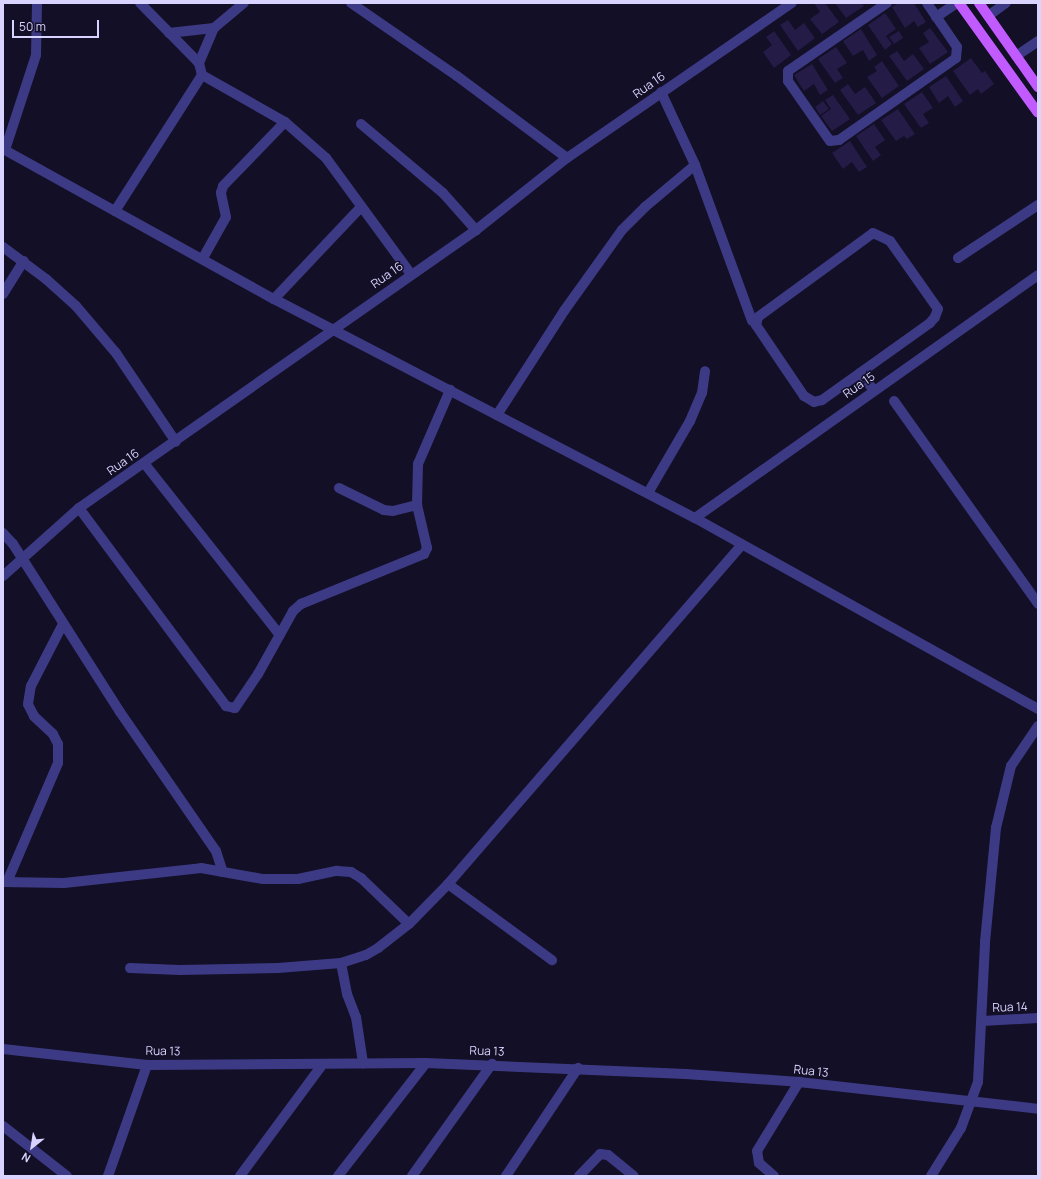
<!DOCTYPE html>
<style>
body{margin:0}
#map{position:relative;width:1041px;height:1179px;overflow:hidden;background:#130f26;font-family:Manrope,sans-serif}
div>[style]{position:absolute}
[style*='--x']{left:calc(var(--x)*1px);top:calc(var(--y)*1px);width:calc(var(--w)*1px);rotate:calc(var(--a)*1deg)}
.building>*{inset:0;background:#241b47}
.minor>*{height:10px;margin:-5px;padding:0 5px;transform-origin:5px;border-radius:5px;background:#3d3a85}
.major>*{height:10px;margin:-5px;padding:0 5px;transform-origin:5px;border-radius:5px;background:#c25bff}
span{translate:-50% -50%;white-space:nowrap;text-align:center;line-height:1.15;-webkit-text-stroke:3px #130f26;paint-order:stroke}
.street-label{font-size:12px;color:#d9d4ff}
.frame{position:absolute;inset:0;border:4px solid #d9d4ff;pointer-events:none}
.north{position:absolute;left:12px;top:1127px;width:40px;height:40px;-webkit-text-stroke:3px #130f26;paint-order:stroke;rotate:210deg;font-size:11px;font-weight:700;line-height:16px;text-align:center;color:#d9d4ff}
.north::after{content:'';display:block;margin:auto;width:14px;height:18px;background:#d9d4ff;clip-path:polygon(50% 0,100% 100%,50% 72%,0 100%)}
.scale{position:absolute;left:12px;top:20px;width:87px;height:18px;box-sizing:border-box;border:2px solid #d9d4ff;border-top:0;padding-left:5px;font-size:12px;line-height:14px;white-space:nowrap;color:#d9d4ff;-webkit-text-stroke:3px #130f26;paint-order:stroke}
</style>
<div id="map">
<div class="building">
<i style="clip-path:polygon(814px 3px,825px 3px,839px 22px,822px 34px,810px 19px,820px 12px)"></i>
<i style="clip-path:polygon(835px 3px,861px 3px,864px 6px,846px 18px)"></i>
<i style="clip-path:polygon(898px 3px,914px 3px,926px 22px,918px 27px,914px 21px,905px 28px,892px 7px)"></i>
<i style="clip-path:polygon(885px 13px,896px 29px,886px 36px,892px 44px,885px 50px,868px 25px)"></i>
<i style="clip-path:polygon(788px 20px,795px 30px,804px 23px,815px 38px,798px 51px,780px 25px)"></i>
<i style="clip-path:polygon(930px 28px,948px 52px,930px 64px,919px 48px,929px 42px,923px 33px)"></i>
<i style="clip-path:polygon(861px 29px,877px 55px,869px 61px,863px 50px,853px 56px,843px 41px)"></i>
<i style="clip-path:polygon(774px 31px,791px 55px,774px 68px,763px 52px,772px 45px,766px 37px)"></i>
<i style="clip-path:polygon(899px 31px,903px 38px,894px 44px,889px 37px)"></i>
<i style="clip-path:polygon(836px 47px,847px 63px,837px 69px,843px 78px,835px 83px,818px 59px)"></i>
<i style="clip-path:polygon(897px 51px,904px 61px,913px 54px,924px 69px,907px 81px,889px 56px)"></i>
<i style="clip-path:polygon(971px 58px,982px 73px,985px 71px,994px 84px,981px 94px,978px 89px,970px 95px,953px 71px)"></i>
<i style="clip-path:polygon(882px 61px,899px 86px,882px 98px,867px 77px,877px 71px,874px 67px)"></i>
<i style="clip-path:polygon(812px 64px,828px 90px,820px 95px,814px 84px,804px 91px,794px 75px)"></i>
<i style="clip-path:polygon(946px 76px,963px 101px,955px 107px,948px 96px,939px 103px,929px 87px)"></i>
<i style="clip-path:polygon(848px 84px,855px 94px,865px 87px,876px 103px,858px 115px,840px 90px)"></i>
<i style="clip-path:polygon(922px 92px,933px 108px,923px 114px,929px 123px,921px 128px,904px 104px)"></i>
<i style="clip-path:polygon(833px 95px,850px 119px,832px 131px,821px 116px,831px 109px,825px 100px)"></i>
<i style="clip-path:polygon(823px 101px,829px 109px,820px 115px,815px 107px)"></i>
<i style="clip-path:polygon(898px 109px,915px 134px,907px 139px,904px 136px,896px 141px,881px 120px)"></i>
<i style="clip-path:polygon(874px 124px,885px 140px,875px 147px,881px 155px,873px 161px,856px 136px)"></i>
<i style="clip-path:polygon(850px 141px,867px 167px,859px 172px,852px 162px,843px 169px,832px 153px)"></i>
</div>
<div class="minor">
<i style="--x:351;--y:3;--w:129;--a:34.6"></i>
<i style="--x:457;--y:76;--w:137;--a:36.7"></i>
<i style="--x:887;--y:3;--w:120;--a:145.5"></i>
<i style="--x:788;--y:71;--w:10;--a:90"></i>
<i style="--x:788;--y:81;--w:73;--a:55"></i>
<i style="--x:830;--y:141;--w:9;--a:-6"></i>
<i style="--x:839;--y:140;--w:143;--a:-35"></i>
<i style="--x:956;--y:58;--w:11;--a:-85"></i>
<i style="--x:957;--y:47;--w:53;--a:-124.3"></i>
<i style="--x:988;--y:16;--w:22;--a:-36"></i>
<i style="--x:936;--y:17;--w:25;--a:-34"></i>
<i style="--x:169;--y:33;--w:45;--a:-6.3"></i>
<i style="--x:1016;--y:56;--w:27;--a:-34"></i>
<i style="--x:199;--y:63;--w:38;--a:-67"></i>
<i style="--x:214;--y:28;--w:39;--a:-40"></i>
<i style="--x:202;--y:75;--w:95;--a:29.5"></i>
<i style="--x:285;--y:122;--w:55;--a:41.3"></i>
<i style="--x:326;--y:158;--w:144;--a:53.8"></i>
<i style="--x:661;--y:92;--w:81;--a:65"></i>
<i style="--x:695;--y:165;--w:166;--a:69.9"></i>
<i style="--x:361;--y:124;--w:107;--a:40.1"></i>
<i style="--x:443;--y:193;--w:50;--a:48.3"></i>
<i style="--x:3;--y:149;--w:310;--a:29"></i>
<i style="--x:274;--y:299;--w:475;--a:27.5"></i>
<i style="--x:695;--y:518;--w:393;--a:29.1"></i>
<i style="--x:5;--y:150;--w:100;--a:-71.9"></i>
<i style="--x:36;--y:55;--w:52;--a:-88.9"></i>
<i style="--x:115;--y:211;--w:161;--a:-57.4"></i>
<i style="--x:202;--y:75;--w:12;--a:-104"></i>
<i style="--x:199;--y:63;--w:84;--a:-134.5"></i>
<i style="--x:873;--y:233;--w:19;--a:25"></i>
<i style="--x:890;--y:241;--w:83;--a:54.8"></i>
<i style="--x:938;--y:309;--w:9;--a:111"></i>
<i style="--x:935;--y:317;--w:8;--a:130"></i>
<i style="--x:930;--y:323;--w:133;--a:144.5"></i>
<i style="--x:822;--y:400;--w:8;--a:166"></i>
<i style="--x:814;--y:402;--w:12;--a:-149"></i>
<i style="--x:804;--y:396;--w:86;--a:-124.1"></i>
<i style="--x:756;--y:325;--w:8;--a:-76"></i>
<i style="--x:758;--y:317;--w:142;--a:-36.1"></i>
<i style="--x:3;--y:247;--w:54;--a:36.7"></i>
<i style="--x:46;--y:279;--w:40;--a:42"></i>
<i style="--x:76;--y:306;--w:62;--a:49.6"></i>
<i style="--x:116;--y:353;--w:107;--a:56"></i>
<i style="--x:203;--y:258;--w:47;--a:-60.7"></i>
<i style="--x:226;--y:217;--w:25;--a:-102"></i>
<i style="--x:221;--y:193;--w:7;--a:-74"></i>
<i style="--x:223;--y:186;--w:89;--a:-45.9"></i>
<i style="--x:958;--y:258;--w:96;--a:-33.5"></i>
<i style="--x:3;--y:294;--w:39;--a:-58"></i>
<i style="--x:274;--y:299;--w:127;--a:-46.6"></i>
<i style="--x:860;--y:373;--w:22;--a:51"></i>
<i style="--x:894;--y:401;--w:249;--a:54.6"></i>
<i style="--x:497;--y:415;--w:124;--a:-57.2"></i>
<i style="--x:564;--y:311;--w:100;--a:-54.4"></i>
<i style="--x:622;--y:230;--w:33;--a:-45"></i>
<i style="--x:645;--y:207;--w:65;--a:-40"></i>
<i style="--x:144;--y:463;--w:219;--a:51.7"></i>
<i style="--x:339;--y:488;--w:50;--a:26.1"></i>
<i style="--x:384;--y:510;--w:9;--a:6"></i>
<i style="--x:393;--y:511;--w:25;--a:-14"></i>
<i style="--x:648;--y:493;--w:83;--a:-59.7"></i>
<i style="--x:690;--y:421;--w:30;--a:-67"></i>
<i style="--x:702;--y:393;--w:22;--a:-82"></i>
<i style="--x:79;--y:508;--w:247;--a:53.4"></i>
<i style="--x:226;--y:706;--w:9;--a:13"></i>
<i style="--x:235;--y:708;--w:41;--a:-55.9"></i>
<i style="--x:258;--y:674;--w:72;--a:-60.9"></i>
<i style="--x:293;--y:611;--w:11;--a:-41"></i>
<i style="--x:301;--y:604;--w:133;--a:-22.1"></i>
<i style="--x:424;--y:554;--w:7;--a:-63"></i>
<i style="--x:427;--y:548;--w:44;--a:-103.1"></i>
<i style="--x:417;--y:505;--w:41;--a:-88.6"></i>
<i style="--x:418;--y:464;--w:81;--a:-66.6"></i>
<i style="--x:695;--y:518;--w:420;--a:-35.3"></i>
<i style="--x:3;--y:533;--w:15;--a:48"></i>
<i style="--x:13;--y:544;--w:199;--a:57.5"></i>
<i style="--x:120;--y:712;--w:169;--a:55.4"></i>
<i style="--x:216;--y:851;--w:22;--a:72"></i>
<i style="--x:3;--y:576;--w:102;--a:-41.8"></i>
<i style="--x:79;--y:508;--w:485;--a:-35"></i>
<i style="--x:476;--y:230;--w:116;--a:-38.4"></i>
<i style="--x:567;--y:158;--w:273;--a:-34.6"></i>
<i style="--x:3;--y:882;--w:61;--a:0.9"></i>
<i style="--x:64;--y:883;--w:138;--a:-6.2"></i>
<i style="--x:201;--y:868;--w:63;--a:10.1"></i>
<i style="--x:263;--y:879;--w:35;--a:0"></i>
<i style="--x:298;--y:879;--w:40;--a:-12"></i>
<i style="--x:337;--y:871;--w:14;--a:4"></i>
<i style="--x:351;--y:872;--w:12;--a:31"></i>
<i style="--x:361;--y:878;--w:66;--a:43.8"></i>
<i style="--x:7;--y:882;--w:129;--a:-66.8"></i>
<i style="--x:58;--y:763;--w:19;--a:-90"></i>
<i style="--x:58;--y:744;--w:11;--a:-117"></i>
<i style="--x:53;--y:734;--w:26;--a:-137"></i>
<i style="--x:34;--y:716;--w:13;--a:-117"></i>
<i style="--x:28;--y:704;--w:18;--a:-81"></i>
<i style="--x:31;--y:686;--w:70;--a:-62.7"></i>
<i style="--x:448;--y:884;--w:129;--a:36.2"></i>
<i style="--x:341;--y:963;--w:32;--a:79"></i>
<i style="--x:347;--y:994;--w:25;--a:69"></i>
<i style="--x:356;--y:1017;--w:47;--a:81.3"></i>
<i style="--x:130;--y:968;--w:50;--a:2.3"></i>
<i style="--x:180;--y:970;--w:98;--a:-1.2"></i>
<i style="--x:278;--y:968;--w:63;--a:-4.5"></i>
<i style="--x:341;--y:963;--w:26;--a:-18"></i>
<i style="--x:366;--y:955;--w:14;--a:-30"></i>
<i style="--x:378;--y:948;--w:39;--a:-38"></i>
<i style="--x:409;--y:924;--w:56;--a:-45.7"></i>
<i style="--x:448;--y:884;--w:449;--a:-49.1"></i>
<i style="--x:982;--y:1021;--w:56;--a:-3.1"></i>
<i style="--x:3;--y:1049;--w:145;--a:6.3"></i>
<i style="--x:147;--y:1065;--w:279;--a:-0.4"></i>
<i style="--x:426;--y:1063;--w:260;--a:2.4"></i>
<i style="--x:686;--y:1074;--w:113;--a:4"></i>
<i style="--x:799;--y:1082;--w:241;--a:6.4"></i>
<i style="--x:3;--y:1126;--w:81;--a:38"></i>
<i style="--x:108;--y:1176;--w:118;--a:-70.6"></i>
<i style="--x:240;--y:1176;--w:138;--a:-53.5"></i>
<i style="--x:338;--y:1176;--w:143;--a:-52.1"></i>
<i style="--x:412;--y:1176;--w:138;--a:-54.5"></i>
<i style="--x:506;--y:1176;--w:130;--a:-56.3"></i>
<i style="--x:579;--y:1176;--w:30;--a:-46"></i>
<i style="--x:600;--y:1154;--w:8;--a:7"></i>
<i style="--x:608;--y:1155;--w:33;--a:39"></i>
<i style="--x:774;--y:1176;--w:20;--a:-139"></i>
<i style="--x:759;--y:1163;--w:12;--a:-99"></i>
<i style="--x:757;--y:1151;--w:81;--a:-58.7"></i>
<i style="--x:931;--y:1176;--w:57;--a:-58"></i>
<i style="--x:961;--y:1128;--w:49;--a:-69.7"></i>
<i style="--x:978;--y:1082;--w:140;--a:-87.1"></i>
<i style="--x:985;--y:942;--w:115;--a:-84.5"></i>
<i style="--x:996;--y:828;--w:64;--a:-76.4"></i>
<i style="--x:1011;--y:766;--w:48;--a:-56"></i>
</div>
<div class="major">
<i style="--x:959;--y:3;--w:135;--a:54.3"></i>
<i style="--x:979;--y:3;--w:103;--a:54.9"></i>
</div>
<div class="street-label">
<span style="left:649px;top:85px;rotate:-35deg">Rua 16</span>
<span style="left:387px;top:275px;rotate:-35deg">Rua 16</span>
<span style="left:859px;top:385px;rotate:-35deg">Rua 15</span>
<span style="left:123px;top:462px;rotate:-35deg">Rua 16</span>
<span style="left:1010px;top:1007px;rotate:-2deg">Rua 14</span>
<span style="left:163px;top:1051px;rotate:1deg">Rua 13</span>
<span style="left:487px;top:1051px;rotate:2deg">Rua 13</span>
<span style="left:811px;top:1071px;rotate:6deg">Rua 13</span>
</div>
<div class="frame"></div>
<div class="north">N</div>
<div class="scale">50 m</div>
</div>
